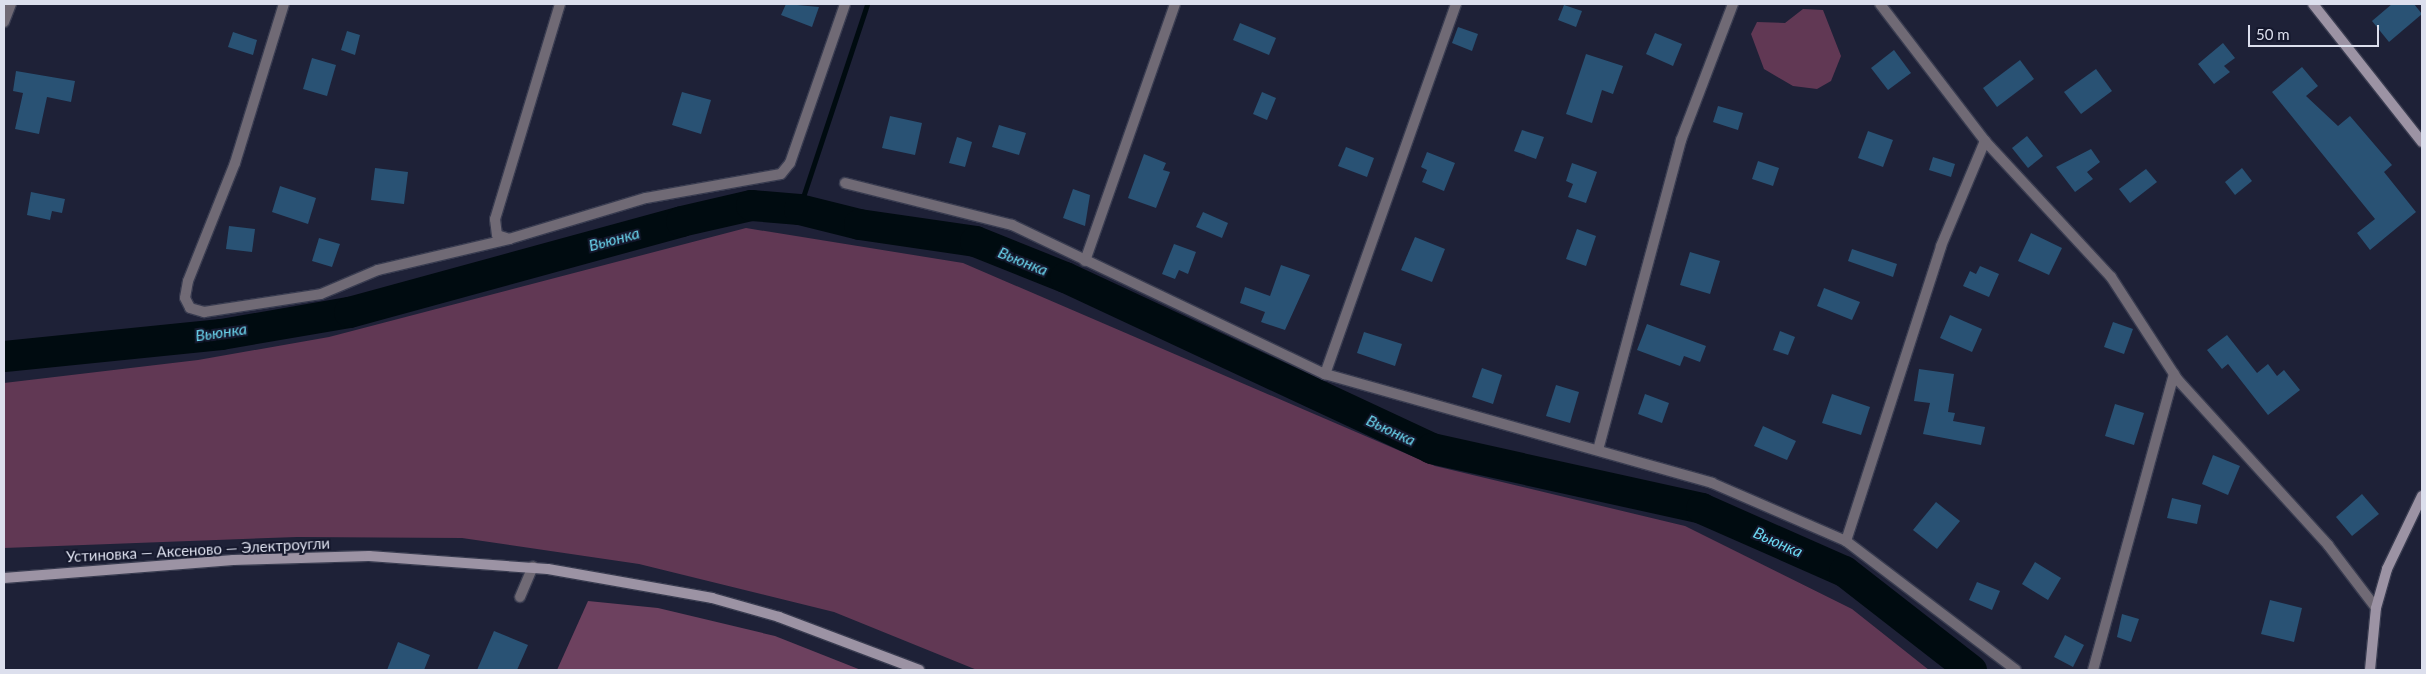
<!DOCTYPE html>
<meta charset="utf-8">
<style>
body{margin:0}
#map{position:relative;width:2426px;height:674px;overflow:hidden;background:#1e2137;font-family:Lato,sans-serif}
div>[style]{position:absolute}
[style*='--x']{left:calc(var(--x)*1px);top:calc(var(--y)*1px);width:calc(var(--w)*1px);rotate:calc(var(--a)*1deg)}
.green>*{inset:0;background:#613854}
.forest>*{inset:0;background:#6d415f}
.stream>*{height:5px;margin:-2.5px;padding:0 2.5px;transform-origin:2.5px;border-radius:2.5px;background:#000b10}
.river>*{height:31px;margin:-15.5px;padding:0 15.5px;transform-origin:15.5px;border-radius:15.5px;background:#000b10}
.building>*{inset:0;background:#295274}
.roads{filter:drop-shadow(1px 0 #393c50) drop-shadow(-1px 0 #393c50) drop-shadow(0 1px #393c50) drop-shadow(0 -1px #393c50)}
.lane>*{height:10px;margin:-5px;padding:0 5px;transform-origin:5px;border-radius:5px;background:#706a75}
.street>*{height:10px;margin:-5px;padding:0 5px;transform-origin:5px;border-radius:5px;background:#706a75}
.secondary>*{height:10px;margin:-5px;padding:0 5px;transform-origin:5px;border-radius:5px;background:#9c93a4}
span{translate:-50% -50%;white-space:nowrap;text-align:center;line-height:1.15;-webkit-text-stroke:4px #15182d;paint-order:stroke}
.street-label{font-size:15px;color:#dcdfed}
.water-label{font-size:16px;color:#6bd6ef;font-style:italic}
.frame{position:absolute;inset:0;border:5px solid #dcdfed;pointer-events:none}
.scale{position:absolute;left:2248px;top:25px;width:131px;height:22px;box-sizing:border-box;border:2px solid #dcdfed;border-top:0;padding-left:6px;font-size:15px;line-height:18px;white-space:nowrap;color:#dcdfed;-webkit-text-stroke:4px #15182d;paint-order:stroke}
</style>
<div id="map">
<div class="green">
<i style="clip-path:polygon(1803px 9px,1823px 10px,1841px 56px,1831px 81px,1817px 89px,1793px 86px,1764px 69px,1751px 34px,1757px 22px,1785px 23px)"></i>
<i style="clip-path:polygon(746px 228px,963px 263px,1435px 466px,1685px 526px,1852px 609px,1929px 670px,977px 670px,834px 612px,639px 564px,462px 538px,297px 537px,4px 548px,4px 383px,198px 360px,329px 337px)"></i>
</div>
<div class="forest">
<i style="clip-path:polygon(588px 601px,658px 608px,775px 636px,861px 670px,557px 670px)"></i>
</div>
<div class="stream">
<i style="--x:799;--y:209;--w:216;--a:-71.6"></i>
</div>
<div class="river">
<i style="--x:4;--y:356;--w:218;--a:-5.8"></i>
<i style="--x:221;--y:334;--w:130;--a:-9.8"></i>
<i style="--x:349;--y:312;--w:344;--a:-15.3"></i>
<i style="--x:681;--y:221;--w:72;--a:-12.9"></i>
<i style="--x:751;--y:205;--w:48;--a:4.8"></i>
<i style="--x:799;--y:209;--w:62;--a:14"></i>
<i style="--x:859;--y:224;--w:117;--a:8.3"></i>
<i style="--x:975;--y:241;--w:97;--a:21.8"></i>
<i style="--x:1065;--y:277;--w:404;--a:25"></i>
<i style="--x:1431;--y:448;--w:277;--a:12.5"></i>
<i style="--x:1701;--y:508;--w:156;--a:23.8"></i>
<i style="--x:1844;--y:571;--w:161;--a:37.9"></i>
</div>
<div class="building">
<i style="clip-path:polygon(786px 4px,819px 7px,812px 27px,781px 15px)"></i>
<i style="clip-path:polygon(2392px 4px,2414px 4px,2422px 14px,2389px 42px,2372px 21px)"></i>
<i style="clip-path:polygon(1564px 5px,1582px 11px,1576px 27px,1558px 20px)"></i>
<i style="clip-path:polygon(1240px 23px,1276px 38px,1269px 55px,1233px 40px)"></i>
<i style="clip-path:polygon(1458px 27px,1478px 34px,1472px 51px,1452px 43px)"></i>
<i style="clip-path:polygon(347px 31px,360px 35px,355px 55px,341px 50px)"></i>
<i style="clip-path:polygon(233px 32px,257px 40px,253px 55px,228px 47px)"></i>
<i style="clip-path:polygon(1655px 33px,1682px 44px,1673px 66px,1646px 54px)"></i>
<i style="clip-path:polygon(2223px 43px,2235px 58px,2224px 66px,2230px 72px,2214px 84px,2198px 64px)"></i>
<i style="clip-path:polygon(1894px 50px,1911px 73px,1888px 90px,1871px 68px)"></i>
<i style="clip-path:polygon(1586px 54px,1623px 66px,1613px 94px,1602px 90px,1592px 123px,1566px 114px)"></i>
<i style="clip-path:polygon(312px 58px,336px 65px,327px 96px,303px 89px)"></i>
<i style="clip-path:polygon(2020px 60px,2034px 79px,1997px 107px,1983px 88px)"></i>
<i style="clip-path:polygon(2302px 67px,2318px 86px,2306px 96px,2338px 126px,2350px 116px,2392px 165px,2384px 172px,2416px 212px,2370px 250px,2357px 233px,2375px 219px,2272px 92px)"></i>
<i style="clip-path:polygon(2096px 69px,2112px 91px,2081px 114px,2064px 92px)"></i>
<i style="clip-path:polygon(16px 71px,75px 81px,71px 102px,47px 97px,39px 134px,15px 129px,23px 93px,13px 91px)"></i>
<i style="clip-path:polygon(682px 92px,711px 100px,701px 134px,672px 125px)"></i>
<i style="clip-path:polygon(1262px 92px,1276px 98px,1267px 120px,1253px 114px)"></i>
<i style="clip-path:polygon(1718px 106px,1743px 113px,1738px 130px,1713px 122px)"></i>
<i style="clip-path:polygon(890px 116px,922px 123px,915px 155px,882px 148px)"></i>
<i style="clip-path:polygon(999px 125px,1026px 133px,1019px 155px,992px 147px)"></i>
<i style="clip-path:polygon(1522px 130px,1544px 137px,1536px 159px,1514px 151px)"></i>
<i style="clip-path:polygon(1868px 131px,1893px 140px,1883px 167px,1858px 158px)"></i>
<i style="clip-path:polygon(2027px 136px,2043px 156px,2028px 168px,2012px 148px)"></i>
<i style="clip-path:polygon(957px 137px,972px 142px,965px 167px,949px 163px)"></i>
<i style="clip-path:polygon(1346px 147px,1374px 158px,1367px 177px,1338px 166px)"></i>
<i style="clip-path:polygon(2091px 149px,2100px 162px,2087px 172px,2093px 179px,2075px 192px,2056px 167px)"></i>
<i style="clip-path:polygon(1427px 152px,1455px 163px,1444px 191px,1422px 182px,1427px 170px,1421px 167px)"></i>
<i style="clip-path:polygon(1144px 154px,1166px 163px,1163px 170px,1170px 172px,1156px 208px,1128px 198px)"></i>
<i style="clip-path:polygon(1933px 157px,1955px 164px,1951px 177px,1929px 170px)"></i>
<i style="clip-path:polygon(1758px 161px,1779px 168px,1773px 186px,1752px 179px)"></i>
<i style="clip-path:polygon(1572px 163px,1597px 172px,1586px 203px,1568px 197px,1573px 184px,1566px 181px)"></i>
<i style="clip-path:polygon(375px 168px,408px 172px,404px 204px,371px 200px)"></i>
<i style="clip-path:polygon(2242px 168px,2252px 181px,2235px 195px,2225px 182px)"></i>
<i style="clip-path:polygon(2146px 169px,2157px 182px,2130px 203px,2119px 189px)"></i>
<i style="clip-path:polygon(280px 186px,316px 198px,308px 224px,272px 212px)"></i>
<i style="clip-path:polygon(1073px 189px,1090px 195px,1085px 226px,1063px 218px)"></i>
<i style="clip-path:polygon(31px 192px,65px 199px,62px 213px,52px 211px,50px 220px,27px 215px)"></i>
<i style="clip-path:polygon(1203px 212px,1228px 223px,1222px 238px,1196px 227px)"></i>
<i style="clip-path:polygon(229px 226px,255px 229px,252px 252px,226px 249px)"></i>
<i style="clip-path:polygon(1577px 229px,1596px 236px,1586px 266px,1566px 259px)"></i>
<i style="clip-path:polygon(2031px 233px,2062px 248px,2049px 275px,2018px 261px)"></i>
<i style="clip-path:polygon(1415px 237px,1445px 249px,1432px 282px,1401px 270px)"></i>
<i style="clip-path:polygon(319px 238px,340px 244px,332px 267px,312px 261px)"></i>
<i style="clip-path:polygon(1174px 244px,1196px 252px,1188px 274px,1179px 270px,1175px 279px,1162px 274px)"></i>
<i style="clip-path:polygon(1852px 249px,1897px 264px,1893px 277px,1848px 261px)"></i>
<i style="clip-path:polygon(1690px 252px,1720px 261px,1710px 294px,1680px 285px)"></i>
<i style="clip-path:polygon(1281px 265px,1310px 275px,1285px 330px,1261px 322px,1265px 312px,1240px 303px,1245px 287px,1270px 296px)"></i>
<i style="clip-path:polygon(1980px 266px,1999px 274px,1989px 297px,1963px 286px,1970px 271px,1976px 274px)"></i>
<i style="clip-path:polygon(1824px 288px,1860px 302px,1852px 320px,1817px 306px)"></i>
<i style="clip-path:polygon(1950px 315px,1982px 329px,1972px 352px,1940px 338px)"></i>
<i style="clip-path:polygon(2113px 322px,2133px 329px,2124px 354px,2104px 347px)"></i>
<i style="clip-path:polygon(1647px 324px,1706px 346px,1700px 362px,1684px 356px,1680px 366px,1637px 350px)"></i>
<i style="clip-path:polygon(1780px 331px,1795px 337px,1788px 355px,1773px 350px)"></i>
<i style="clip-path:polygon(1364px 332px,1402px 344px,1395px 366px,1357px 353px)"></i>
<i style="clip-path:polygon(2227px 335px,2257px 373px,2268px 364px,2277px 376px,2284px 370px,2300px 390px,2268px 415px,2228px 364px,2222px 369px,2207px 350px)"></i>
<i style="clip-path:polygon(1482px 368px,1502px 375px,1493px 404px,1472px 397px)"></i>
<i style="clip-path:polygon(1919px 369px,1954px 374px,1948px 412px,1955px 413px,1953px 421px,1985px 427px,1981px 445px,1923px 434px,1930px 403px,1914px 401px)"></i>
<i style="clip-path:polygon(1556px 385px,1579px 392px,1570px 423px,1546px 416px)"></i>
<i style="clip-path:polygon(1645px 394px,1669px 403px,1662px 423px,1638px 414px)"></i>
<i style="clip-path:polygon(1832px 394px,1870px 407px,1861px 435px,1822px 423px)"></i>
<i style="clip-path:polygon(2115px 404px,2144px 413px,2134px 445px,2105px 436px)"></i>
<i style="clip-path:polygon(1763px 426px,1796px 441px,1787px 460px,1754px 446px)"></i>
<i style="clip-path:polygon(2213px 455px,2240px 466px,2228px 495px,2202px 484px)"></i>
<i style="clip-path:polygon(2362px 494px,2379px 514px,2352px 536px,2336px 517px)"></i>
<i style="clip-path:polygon(2172px 498px,2201px 505px,2197px 524px,2167px 518px)"></i>
<i style="clip-path:polygon(1936px 502px,1960px 521px,1937px 549px,1913px 530px)"></i>
<i style="clip-path:polygon(2035px 562px,2061px 578px,2048px 600px,2022px 584px)"></i>
<i style="clip-path:polygon(1977px 582px,2000px 591px,1992px 610px,1969px 600px)"></i>
<i style="clip-path:polygon(2270px 600px,2302px 608px,2294px 642px,2261px 634px)"></i>
<i style="clip-path:polygon(2122px 614px,2139px 619px,2131px 642px,2117px 637px)"></i>
<i style="clip-path:polygon(494px 631px,528px 645px,517px 670px,477px 670px)"></i>
<i style="clip-path:polygon(2065px 635px,2084px 645px,2073px 667px,2054px 657px)"></i>
<i style="clip-path:polygon(398px 642px,430px 655px,424px 670px,387px 670px)"></i>
</div>
<div class="roads">
<div class="lane">
<i style="--x:235;--y:163;--w:127;--a:111.7"></i>
<i style="--x:188;--y:281;--w:17;--a:100"></i>
<i style="--x:185;--y:298;--w:11;--a:63"></i>
<i style="--x:190;--y:308;--w:15;--a:16"></i>
<i style="--x:204;--y:312;--w:118;--a:-8.7"></i>
<i style="--x:321;--y:294;--w:62;--a:-22.8"></i>
<i style="--x:378;--y:270;--w:135;--a:-13.3"></i>
<i style="--x:520;--y:597;--w:33;--a:-67"></i>
</div>
<div class="street">
<i style="--x:560;--y:4;--w:225;--a:106.8"></i>
<i style="--x:495;--y:219;--w:16;--a:83"></i>
<i style="--x:497;--y:235;--w:13;--a:18"></i>
<i style="--x:509;--y:239;--w:143;--a:-16.7"></i>
<i style="--x:646;--y:198;--w:137;--a:-10.1"></i>
<i style="--x:781;--y:174;--w:14;--a:-51"></i>
<i style="--x:790;--y:163;--w:168;--a:-70.9"></i>
<i style="--x:1880;--y:4;--w:173;--a:52.5"></i>
<i style="--x:1985;--y:141;--w:185;--a:47.2"></i>
<i style="--x:2111;--y:277;--w:123;--a:57"></i>
<i style="--x:2178;--y:380;--w:223;--a:47.7"></i>
<i style="--x:2328;--y:545;--w:79;--a:52.7"></i>
<i style="--x:4;--y:22;--w:19;--a:-69"></i>
<i style="--x:235;--y:163;--w:166;--a:-72.9"></i>
<i style="--x:845;--y:183;--w:172;--a:14.1"></i>
<i style="--x:1012;--y:225;--w:347;--a:25.5"></i>
<i style="--x:1325;--y:374;--w:402;--a:15.7"></i>
<i style="--x:1712;--y:483;--w:146;--a:23.4"></i>
<i style="--x:1846;--y:541;--w:213;--a:37.2"></i>
<i style="--x:1085;--y:261;--w:272;--a:-70.7"></i>
<i style="--x:1325;--y:374;--w:393;--a:-70.5"></i>
<i style="--x:1598;--y:450;--w:321;--a:-75"></i>
<i style="--x:1681;--y:140;--w:146;--a:-69.1"></i>
<i style="--x:1846;--y:541;--w:310;--a:-72.1"></i>
<i style="--x:1941;--y:246;--w:114;--a:-67.3"></i>
<i style="--x:2093;--y:670;--w:307;--a:-74.7"></i>
</div>
<div class="secondary">
<i style="--x:2313;--y:4;--w:176;--a:51.7"></i>
<i style="--x:4;--y:578;--w:230;--a:-4.5"></i>
<i style="--x:233;--y:560;--w:136;--a:-1.7"></i>
<i style="--x:369;--y:556;--w:179;--a:4.2"></i>
<i style="--x:548;--y:569;--w:167;--a:10"></i>
<i style="--x:712;--y:598;--w:70;--a:15.8"></i>
<i style="--x:779;--y:617;--w:150;--a:20.7"></i>
<i style="--x:2370;--y:670;--w:62;--a:-84.5"></i>
<i style="--x:2376;--y:608;--w:41;--a:-74.2"></i>
<i style="--x:2387;--y:569;--w:81;--a:-64.4"></i>
</div>
</div>
<div class="street-label">
<span style="left:198px;top:550px;rotate:-3deg">Устиновка — Аксеново — Электроугли</span>
</div>
<div class="water-label">
<span style="left:614px;top:239px;rotate:-15deg">Вьюнка</span>
<span style="left:1023px;top:261px;rotate:22deg">Вьюнка</span>
<span style="left:221px;top:332px;rotate:-8deg">Вьюнка</span>
<span style="left:1391px;top:430px;rotate:25deg">Вьюнка</span>
<span style="left:1778px;top:542px;rotate:24deg">Вьюнка</span>
</div>
<div class="frame"></div>
<div class="scale">50 m</div>
</div>
